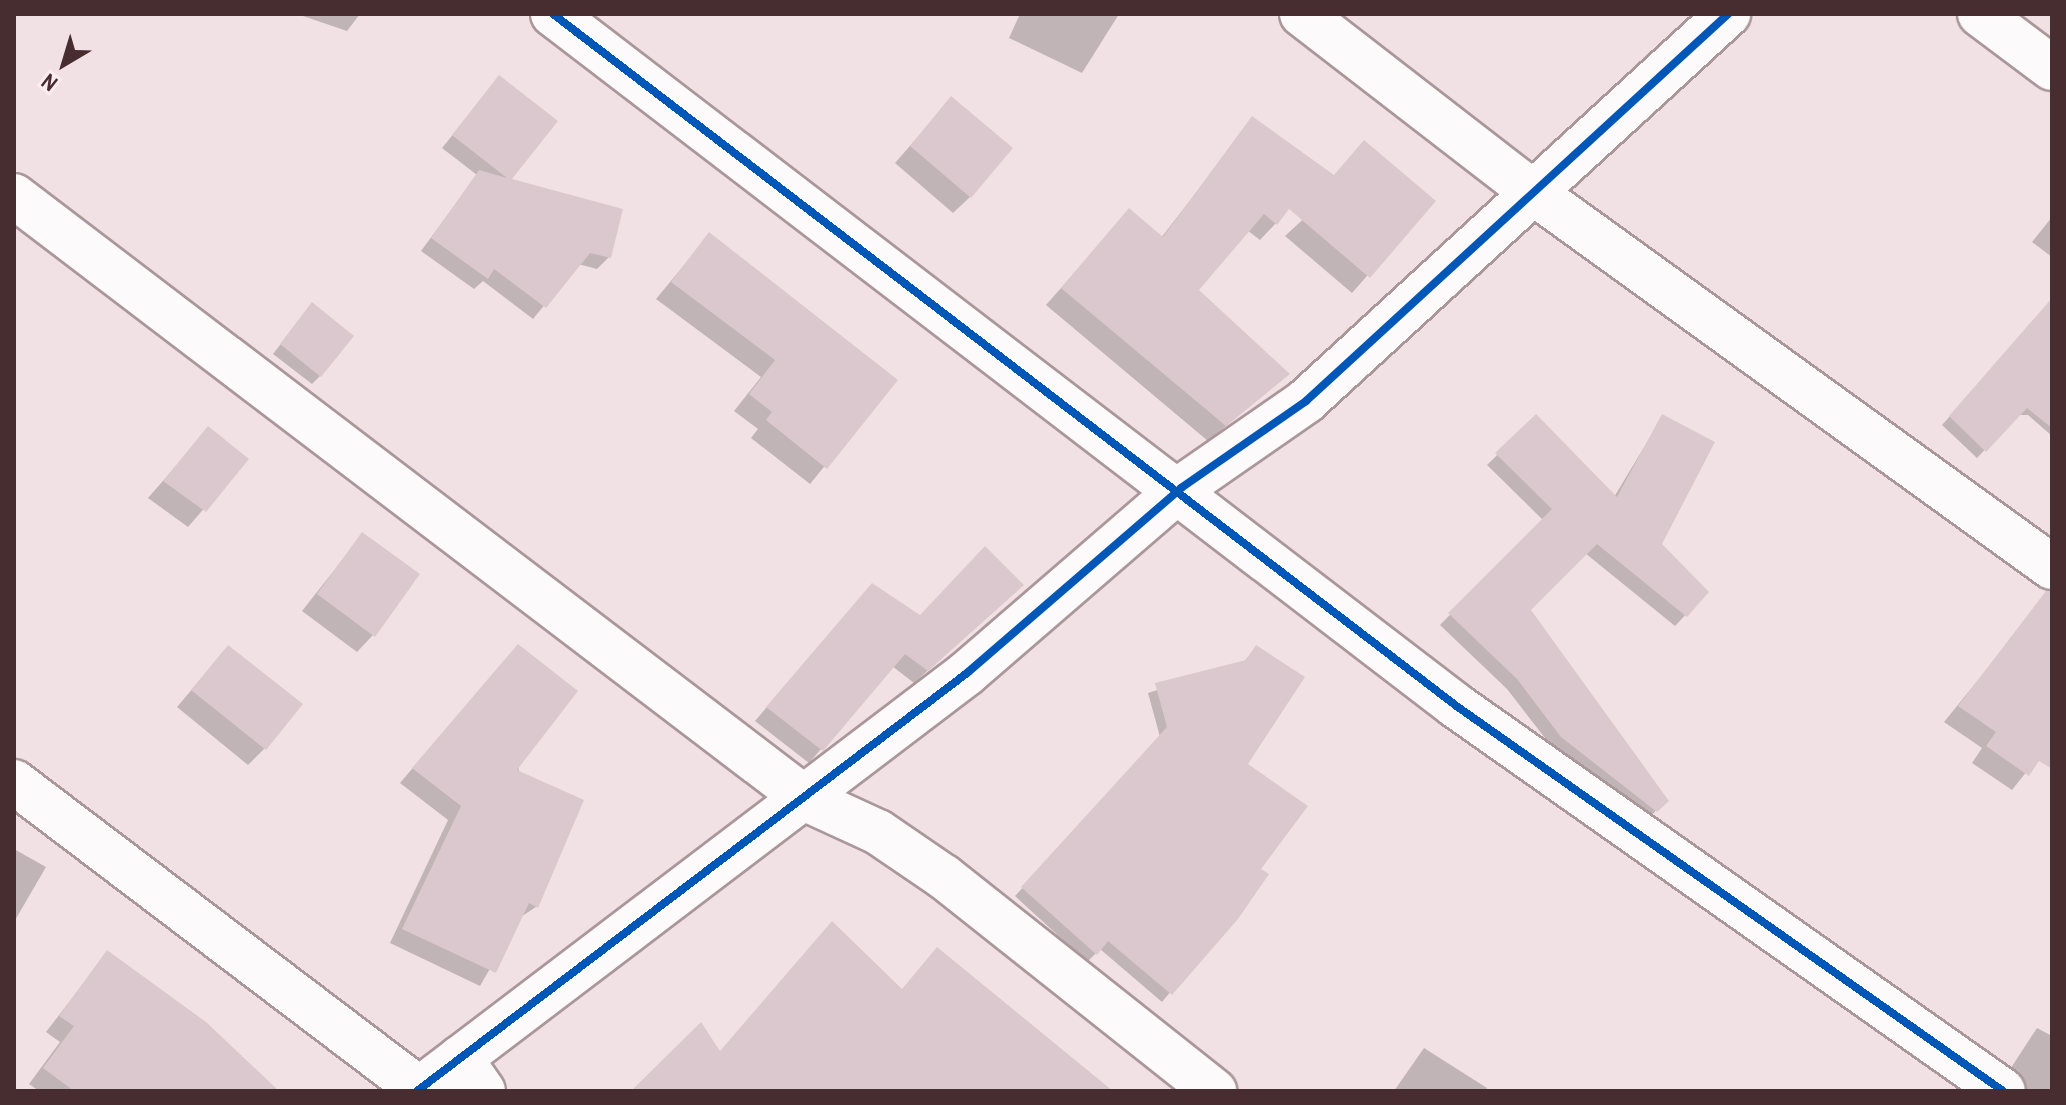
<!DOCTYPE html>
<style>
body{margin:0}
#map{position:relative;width:2066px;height:1105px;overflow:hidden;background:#f2e1e4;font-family:"Archivo Narrow",sans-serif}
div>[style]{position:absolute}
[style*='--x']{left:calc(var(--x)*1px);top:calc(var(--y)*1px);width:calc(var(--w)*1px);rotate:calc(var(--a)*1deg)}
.shadow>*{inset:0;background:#0003}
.building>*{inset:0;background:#dbc8cf}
.roads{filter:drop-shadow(2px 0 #aa979a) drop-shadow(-2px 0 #aa979a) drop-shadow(0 2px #aa979a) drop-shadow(0 -2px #aa979a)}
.street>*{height:44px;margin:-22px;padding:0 22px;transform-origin:22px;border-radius:22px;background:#fdfafb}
.cycleway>*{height:8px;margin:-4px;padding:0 4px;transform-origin:4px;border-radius:4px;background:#0057b8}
span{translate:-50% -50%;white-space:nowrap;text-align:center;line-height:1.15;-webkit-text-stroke:7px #fbecee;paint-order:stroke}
.frame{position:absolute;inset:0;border:16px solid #472c30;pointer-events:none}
.north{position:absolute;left:24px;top:24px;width:80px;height:80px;-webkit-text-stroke:6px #fbecee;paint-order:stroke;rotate:218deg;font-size:22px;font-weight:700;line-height:32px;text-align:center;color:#472c30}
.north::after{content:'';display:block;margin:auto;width:28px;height:36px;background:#472c30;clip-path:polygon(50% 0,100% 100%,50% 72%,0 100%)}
</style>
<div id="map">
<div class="shadow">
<i style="clip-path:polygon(297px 14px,360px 14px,347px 31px)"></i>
<i style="clip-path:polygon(1020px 14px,1119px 14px,1082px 73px,1009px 38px)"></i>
<i style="clip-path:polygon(499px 78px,509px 180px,609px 257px,597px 269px,578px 264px,533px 319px,483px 281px,474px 289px,421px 251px,477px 175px,442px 148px)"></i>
<i style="clip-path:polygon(951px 99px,970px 197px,953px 213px,895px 163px)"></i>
<i style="clip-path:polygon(1253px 119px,1276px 223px,1260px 240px,1247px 230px,1196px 290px,1288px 374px,1208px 441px,1046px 305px,1129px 211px,1161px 238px)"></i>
<i style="clip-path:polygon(1376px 152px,1433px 201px,1352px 293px,1285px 236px)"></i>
<i style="clip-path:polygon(2052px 217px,2052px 257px,2032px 242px)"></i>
<i style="clip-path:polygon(709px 235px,895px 380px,810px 484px,751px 438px,758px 429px,734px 411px,761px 377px,656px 299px)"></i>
<i style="clip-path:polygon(305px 313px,320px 376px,312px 384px,273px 354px)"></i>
<i style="clip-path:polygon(2023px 335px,2052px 345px,2052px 436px,2028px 415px,2018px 415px,1977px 458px,1942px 425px)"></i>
<i style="clip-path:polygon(1663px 416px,1659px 544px,1707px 592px,1675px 626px,1585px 553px,1528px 610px,1666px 800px,1646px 821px,1552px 747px,1507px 689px,1440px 625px,1543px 520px,1487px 465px,1536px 417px,1614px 497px)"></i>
<i style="clip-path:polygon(209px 428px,247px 459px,188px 527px,148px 498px)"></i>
<i style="clip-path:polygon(362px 535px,373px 635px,357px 652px,302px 611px)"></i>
<i style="clip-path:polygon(1009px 597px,914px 683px,892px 666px,809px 763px,755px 721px,860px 598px,920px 617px)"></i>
<i style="clip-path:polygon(2034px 611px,2052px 626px,2052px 760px,2042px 752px,2012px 790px,1972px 763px,1982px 748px,1944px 722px)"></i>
<i style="clip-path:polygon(228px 647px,265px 748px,248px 765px,177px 707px)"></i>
<i style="clip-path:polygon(1256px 647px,1245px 764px,1258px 869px,1266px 875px,1162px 1002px,1100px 949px,1087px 962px,1015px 896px,1160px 737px,1148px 693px,1243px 663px)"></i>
<i style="clip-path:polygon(505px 660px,536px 907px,519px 918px,480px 986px,390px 943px,448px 820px,400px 783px)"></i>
<i style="clip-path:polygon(14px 849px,46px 867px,14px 922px)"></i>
<i style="clip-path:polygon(107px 953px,276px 1091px,39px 1091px,29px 1084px,60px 1042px,46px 1032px)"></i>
<i style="clip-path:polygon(2037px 1028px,2052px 1036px,2052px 1091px,2021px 1091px,2003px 1080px)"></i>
<i style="clip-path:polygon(1424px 1048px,1487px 1088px,1485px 1091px,1394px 1091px)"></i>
</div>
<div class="building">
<i style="clip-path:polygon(499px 75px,558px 121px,512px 179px,623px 209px,611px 258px,590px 253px,546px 308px,494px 269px,488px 279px,431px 238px,479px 170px,507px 178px,452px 135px)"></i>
<i style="clip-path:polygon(951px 96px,1013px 148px,971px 198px,910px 146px)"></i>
<i style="clip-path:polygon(1252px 116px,1334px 175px,1364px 140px,1436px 201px,1370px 278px,1289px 209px,1277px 225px,1264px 214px,1199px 290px,1290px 374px,1226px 426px,1061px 288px,1129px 208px,1163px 237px)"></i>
<i style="clip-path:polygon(709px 232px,898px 380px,827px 469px,766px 420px,772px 412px,749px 394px,775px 360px,671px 282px)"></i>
<i style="clip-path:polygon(2052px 298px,2052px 428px,2027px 408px,1986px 452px,1949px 416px)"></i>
<i style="clip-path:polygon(312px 302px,354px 336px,321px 377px,280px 344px)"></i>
<i style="clip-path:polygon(1536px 414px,1617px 497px,1662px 414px,1715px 442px,1662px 544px,1709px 592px,1687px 617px,1597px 544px,1531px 610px,1669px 801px,1657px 812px,1561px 737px,1517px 679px,1448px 613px,1552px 509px,1495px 453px)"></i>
<i style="clip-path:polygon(208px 426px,249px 459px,206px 512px,163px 481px)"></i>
<i style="clip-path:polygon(362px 532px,420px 574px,375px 637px,317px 594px)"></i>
<i style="clip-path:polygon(985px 546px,1024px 585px,928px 671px,905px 654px,823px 751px,766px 707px,872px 583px,920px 615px)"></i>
<i style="clip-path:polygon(2046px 591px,2052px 592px,2052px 769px,2039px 761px,2029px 776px,1986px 746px,1996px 732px,1958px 706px)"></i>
<i style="clip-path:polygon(518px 644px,578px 691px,517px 770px,584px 800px,538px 908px,529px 903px,496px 973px,402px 929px,461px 806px,412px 768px)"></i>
<i style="clip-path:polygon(228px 645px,303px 704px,266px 750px,191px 690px)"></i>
<i style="clip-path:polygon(1256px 645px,1305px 677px,1248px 764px,1308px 806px,1261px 869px,1269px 874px,1238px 919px,1172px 995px,1108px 941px,1097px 955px,1021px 887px,1167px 727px,1155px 683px,1246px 660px)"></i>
<i style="clip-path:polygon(832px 921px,902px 989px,937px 947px,1113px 1091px,631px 1091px,701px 1022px,720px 1051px)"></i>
<i style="clip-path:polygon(107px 950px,206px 1022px,279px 1091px,74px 1091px,43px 1068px,74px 1026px,59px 1016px)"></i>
</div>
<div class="roads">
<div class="street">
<i style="--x:553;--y:14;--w:1136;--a:37.45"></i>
<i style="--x:1455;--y:705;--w:670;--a:35.16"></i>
<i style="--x:1302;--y:14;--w:293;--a:37.7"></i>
<i style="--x:1534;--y:193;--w:639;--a:35.83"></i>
<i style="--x:1980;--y:14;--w:90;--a:36.9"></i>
<i style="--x:14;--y:196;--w:995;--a:37.28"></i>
<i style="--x:806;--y:799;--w:79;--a:24.6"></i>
<i style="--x:878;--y:832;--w:80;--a:34.3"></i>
<i style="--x:944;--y:877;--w:345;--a:38.4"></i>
<i style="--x:14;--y:782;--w:508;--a:37.16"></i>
<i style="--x:460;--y:1058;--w:40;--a:55.1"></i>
<i style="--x:417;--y:1091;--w:691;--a:-37.23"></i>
<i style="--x:967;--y:673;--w:283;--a:-40.8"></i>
<i style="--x:1181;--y:488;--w:152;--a:-34.8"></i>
<i style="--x:1306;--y:401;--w:573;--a:-42.52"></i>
</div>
</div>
<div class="cycleway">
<i style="--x:553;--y:14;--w:1136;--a:37.45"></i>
<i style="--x:1455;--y:705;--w:670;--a:35.16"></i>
<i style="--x:417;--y:1091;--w:691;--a:-37.23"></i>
<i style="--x:967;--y:673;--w:283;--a:-40.8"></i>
<i style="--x:1181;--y:488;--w:152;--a:-34.8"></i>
<i style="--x:1306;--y:401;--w:573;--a:-42.52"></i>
</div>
<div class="frame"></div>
<div class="north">N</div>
</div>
